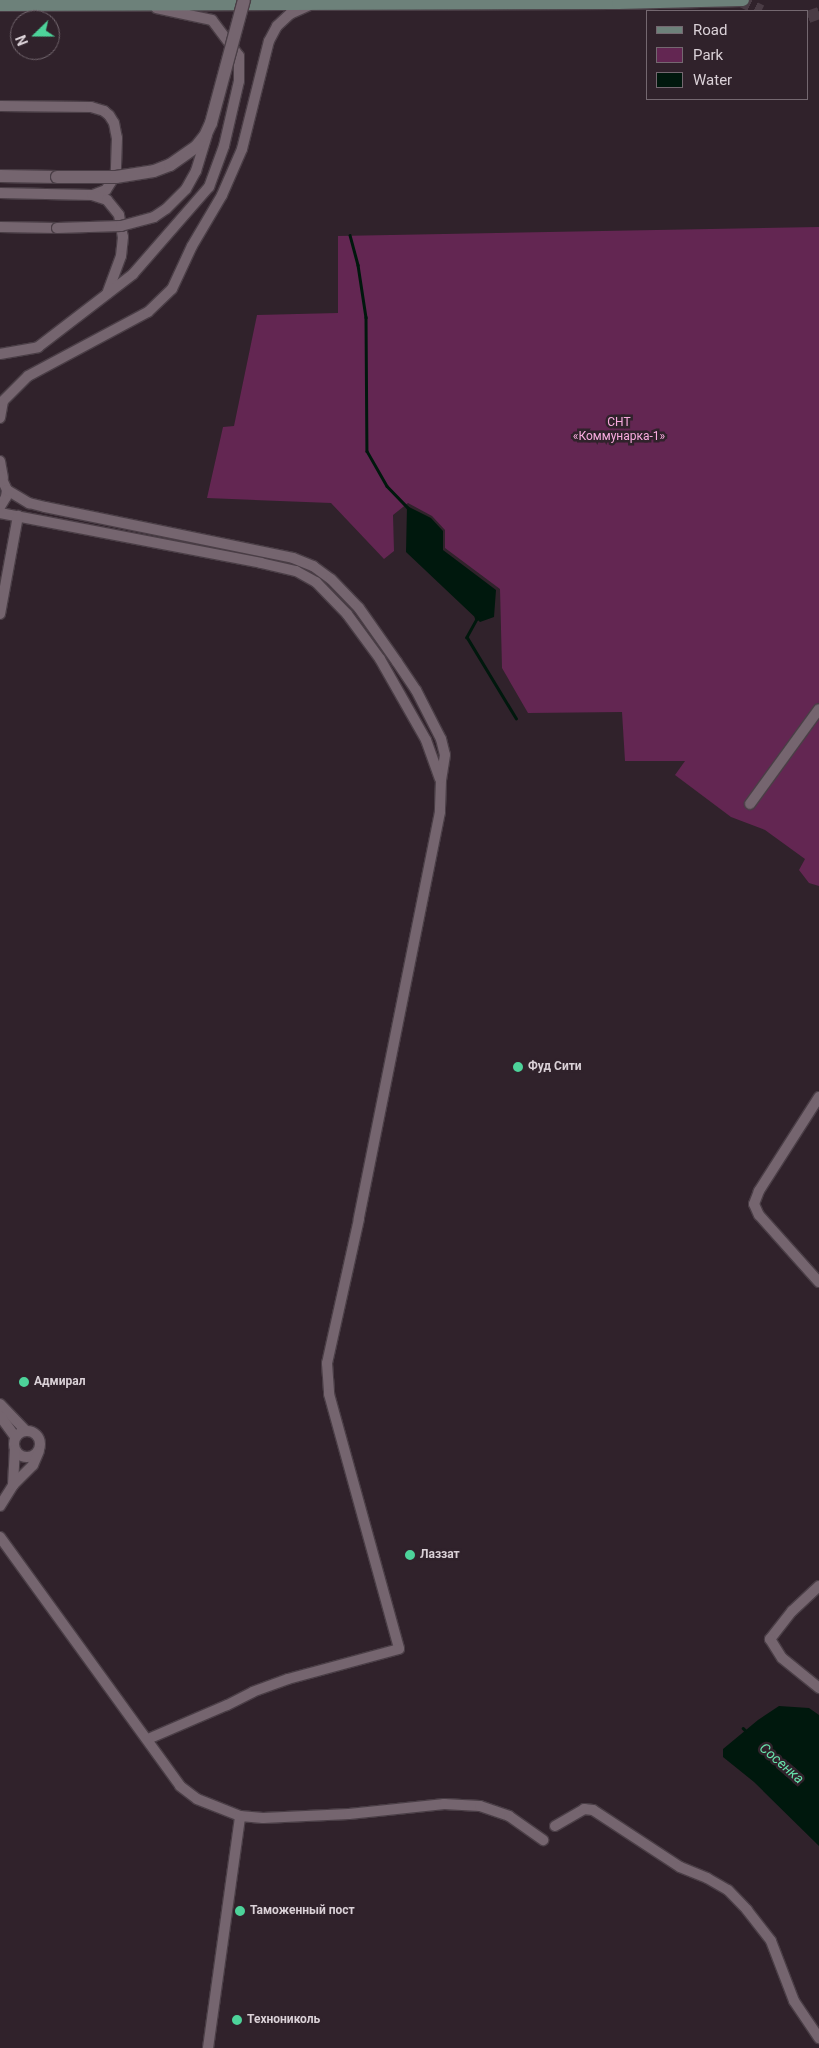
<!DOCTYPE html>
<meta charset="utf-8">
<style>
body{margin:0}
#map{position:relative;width:819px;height:2048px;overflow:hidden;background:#30222b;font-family:Roboto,sans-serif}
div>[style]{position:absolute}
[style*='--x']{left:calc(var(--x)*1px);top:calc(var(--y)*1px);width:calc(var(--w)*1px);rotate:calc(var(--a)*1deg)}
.green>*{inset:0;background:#632652}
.water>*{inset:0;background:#00180d}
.stream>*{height:2.5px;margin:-1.25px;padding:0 1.25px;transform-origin:1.25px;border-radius:1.25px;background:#00180d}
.secondary-tunnel>*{height:12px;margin-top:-6px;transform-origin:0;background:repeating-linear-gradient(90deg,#4a3c45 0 12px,transparent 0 18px)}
.roads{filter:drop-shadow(1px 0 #4a3e46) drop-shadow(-1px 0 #4a3e46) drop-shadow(0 1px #4a3e46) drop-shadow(0 -1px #4a3e46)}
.minor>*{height:10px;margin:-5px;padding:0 5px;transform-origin:5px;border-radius:5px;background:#75656f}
.minor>.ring{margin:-5px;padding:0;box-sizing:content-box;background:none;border:10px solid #75656f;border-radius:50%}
.tertiary>*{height:12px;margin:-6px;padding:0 6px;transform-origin:6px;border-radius:6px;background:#75656f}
.secondary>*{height:12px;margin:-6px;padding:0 6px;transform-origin:6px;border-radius:6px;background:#6d817a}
.bridges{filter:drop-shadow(1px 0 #4a3e46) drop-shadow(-1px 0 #4a3e46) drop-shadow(0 1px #4a3e46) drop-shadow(0 -1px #4a3e46)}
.minor-bridge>*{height:10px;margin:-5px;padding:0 5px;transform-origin:5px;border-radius:5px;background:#75656f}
.tertiary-bridge>*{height:12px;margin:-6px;padding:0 6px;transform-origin:6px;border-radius:6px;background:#75656f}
.dots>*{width:14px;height:14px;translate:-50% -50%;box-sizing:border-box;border:2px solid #30222b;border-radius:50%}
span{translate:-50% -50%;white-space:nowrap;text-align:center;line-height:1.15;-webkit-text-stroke:5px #30222b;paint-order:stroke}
.park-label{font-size:12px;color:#f9acdf}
.poi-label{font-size:12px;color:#dad1d7;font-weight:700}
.left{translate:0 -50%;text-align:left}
.water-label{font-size:14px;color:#68e4ac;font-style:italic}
.legend{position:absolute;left:646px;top:10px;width:162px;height:90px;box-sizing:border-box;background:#30222b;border:1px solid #746870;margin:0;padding:6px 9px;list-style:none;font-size:15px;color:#dad1d7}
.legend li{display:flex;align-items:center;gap:10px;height:25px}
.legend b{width:25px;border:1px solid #746870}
.north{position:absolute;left:10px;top:10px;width:50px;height:50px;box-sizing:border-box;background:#30222b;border:1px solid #746870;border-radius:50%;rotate:248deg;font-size:14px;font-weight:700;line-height:20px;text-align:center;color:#dad1d7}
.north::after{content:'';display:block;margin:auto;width:18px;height:22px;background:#4dd39a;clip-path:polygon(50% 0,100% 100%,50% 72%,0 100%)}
</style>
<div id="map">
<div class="green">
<i style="clip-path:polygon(819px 227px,819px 886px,809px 883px,799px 870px,805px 859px,765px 830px,731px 817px,675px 775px,685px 761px,625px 761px,622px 712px,528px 713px,502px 668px,500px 589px,445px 548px,445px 530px,432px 516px,408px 503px,393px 515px,394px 551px,384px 559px,331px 503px,207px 498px,223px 427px,234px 426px,257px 315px,338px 313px,338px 236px)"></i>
</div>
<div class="water">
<i style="clip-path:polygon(407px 506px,431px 518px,443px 531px,443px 550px,496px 590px,494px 617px,480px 622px,406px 552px)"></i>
<i style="clip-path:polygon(779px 1706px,809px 1708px,819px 1715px,819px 1846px,754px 1782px,723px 1757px,723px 1749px,758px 1720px)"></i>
</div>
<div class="stream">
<i style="--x:350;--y:235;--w:31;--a:75"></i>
<i style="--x:358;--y:265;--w:53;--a:81.3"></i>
<i style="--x:366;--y:317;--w:134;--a:89.6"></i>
<i style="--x:367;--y:451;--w:40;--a:60.3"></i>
<i style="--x:387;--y:486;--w:30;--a:46"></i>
<i style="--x:476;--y:617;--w:2;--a:63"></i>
<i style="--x:477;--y:619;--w:21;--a:119"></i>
<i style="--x:467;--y:637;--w:95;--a:58.8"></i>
<i style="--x:743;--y:1728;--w:3;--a:45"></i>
</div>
<div class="secondary-tunnel">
<i style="--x:739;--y:0;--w:25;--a:26"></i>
<i style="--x:808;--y:17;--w:12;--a:-20"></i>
</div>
<div class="roads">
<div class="minor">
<i style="--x:0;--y:106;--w:91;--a:0.6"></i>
<i style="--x:91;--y:107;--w:14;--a:17"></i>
<i style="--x:104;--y:111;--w:6;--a:39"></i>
<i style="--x:109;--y:115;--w:9;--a:58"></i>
<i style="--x:114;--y:123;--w:15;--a:79"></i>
<i style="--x:117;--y:138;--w:36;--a:92"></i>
<i style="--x:116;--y:174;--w:19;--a:122"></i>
<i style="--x:106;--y:190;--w:14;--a:159"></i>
<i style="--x:0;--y:193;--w:92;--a:1.2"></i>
<i style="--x:92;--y:195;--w:16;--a:18"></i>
<i style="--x:107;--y:200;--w:19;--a:51"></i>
<i style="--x:119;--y:215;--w:22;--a:80"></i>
<i style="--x:123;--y:237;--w:19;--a:96"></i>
<i style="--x:121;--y:256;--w:40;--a:110.2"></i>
<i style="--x:0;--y:227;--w:57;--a:1"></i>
<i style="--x:0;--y:354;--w:39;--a:-10"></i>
<i style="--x:38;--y:347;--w:120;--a:-37.5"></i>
<i style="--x:133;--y:274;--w:116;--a:-48.9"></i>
<i style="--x:209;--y:187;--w:44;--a:-69.9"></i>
<i style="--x:224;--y:146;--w:67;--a:-77"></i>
<i style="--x:239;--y:81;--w:25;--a:-90"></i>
<i style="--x:239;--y:56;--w:45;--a:-126.9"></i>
<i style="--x:212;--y:20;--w:57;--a:-167.9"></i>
<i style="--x:0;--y:418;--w:17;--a:-80"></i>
<i style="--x:3;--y:401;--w:35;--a:-45"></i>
<i style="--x:28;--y:376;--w:136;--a:-28.1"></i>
<i style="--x:148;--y:312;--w:33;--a:-44"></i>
<i style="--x:172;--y:289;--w:47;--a:-65.1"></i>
<i style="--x:192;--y:246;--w:59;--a:-59.5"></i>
<i style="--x:222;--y:195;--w:50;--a:-66.5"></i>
<i style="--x:242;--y:149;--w:111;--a:-76"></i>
<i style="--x:269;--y:41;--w:17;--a:-62"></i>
<i style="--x:277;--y:26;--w:18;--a:-43"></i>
<i style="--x:290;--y:14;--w:22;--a:-24"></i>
<i style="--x:0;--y:461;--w:17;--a:80"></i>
<i style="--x:0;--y:475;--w:17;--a:65"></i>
<i style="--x:7;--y:490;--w:7;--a:98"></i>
<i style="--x:6;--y:497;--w:12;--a:121"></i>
<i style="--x:7;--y:490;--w:26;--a:31"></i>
<i style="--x:29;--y:503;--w:16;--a:14"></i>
<i style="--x:45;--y:507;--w:253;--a:11.6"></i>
<i style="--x:293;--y:558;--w:22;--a:22"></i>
<i style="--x:313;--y:566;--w:22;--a:36"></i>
<i style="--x:331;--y:579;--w:40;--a:46"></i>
<i style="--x:359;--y:608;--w:66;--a:54.9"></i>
<i style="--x:397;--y:662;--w:34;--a:56"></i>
<i style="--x:416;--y:690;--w:55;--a:63"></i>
<i style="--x:441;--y:739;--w:16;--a:76"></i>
<i style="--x:445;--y:755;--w:25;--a:99"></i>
<i style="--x:441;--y:780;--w:32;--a:92"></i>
<i style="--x:440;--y:812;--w:415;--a:101.3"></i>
<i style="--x:359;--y:1219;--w:148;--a:102.5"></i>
<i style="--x:327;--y:1363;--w:31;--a:86"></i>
<i style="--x:329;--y:1394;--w:264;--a:74.6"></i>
<i style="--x:399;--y:1649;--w:115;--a:164.9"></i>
<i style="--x:288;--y:1679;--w:37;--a:160"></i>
<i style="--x:253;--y:1692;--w:29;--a:153"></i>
<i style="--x:227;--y:1705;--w:86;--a:156.7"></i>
<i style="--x:0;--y:513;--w:266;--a:10.8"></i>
<i style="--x:261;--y:563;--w:36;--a:13"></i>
<i style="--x:296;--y:571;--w:23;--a:29"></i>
<i style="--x:316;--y:582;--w:45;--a:45.9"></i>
<i style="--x:347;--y:614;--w:56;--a:53.7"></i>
<i style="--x:380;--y:659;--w:93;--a:60.4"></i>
<i style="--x:426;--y:740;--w:41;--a:70.3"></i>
<i style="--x:0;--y:614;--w:100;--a:-79.6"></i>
<i style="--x:750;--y:804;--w:117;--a:-54"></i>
<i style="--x:819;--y:1097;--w:112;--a:122.6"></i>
<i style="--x:759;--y:1191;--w:14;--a:111"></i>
<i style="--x:754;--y:1204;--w:12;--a:66"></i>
<i style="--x:759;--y:1215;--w:90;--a:48.2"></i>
<i style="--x:0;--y:1404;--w:36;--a:46"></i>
<i style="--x:0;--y:1416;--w:26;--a:54"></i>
<i class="ring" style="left:14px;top:1431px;width:16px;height:16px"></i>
<i style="--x:13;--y:1485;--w:35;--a:-87"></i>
<i style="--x:0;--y:1506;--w:25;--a:-58"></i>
<i style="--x:13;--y:1485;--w:28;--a:-45"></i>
<i style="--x:33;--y:1465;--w:15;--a:-67"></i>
<i style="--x:0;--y:1537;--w:307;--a:54.1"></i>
<i style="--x:180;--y:1786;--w:21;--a:37"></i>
<i style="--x:197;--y:1799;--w:46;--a:21.6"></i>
<i style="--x:240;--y:1816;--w:23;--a:5"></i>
<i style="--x:263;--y:1818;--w:86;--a:-2.7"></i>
<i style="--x:349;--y:1814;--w:96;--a:-6"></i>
<i style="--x:444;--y:1804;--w:36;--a:3"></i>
<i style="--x:480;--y:1806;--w:31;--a:19"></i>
<i style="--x:509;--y:1816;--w:42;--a:35.2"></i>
<i style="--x:819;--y:1586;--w:37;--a:137"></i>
<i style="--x:792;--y:1611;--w:36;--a:128"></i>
<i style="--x:770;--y:1639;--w:22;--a:58"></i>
<i style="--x:782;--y:1658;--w:48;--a:39"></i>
<i style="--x:555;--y:1826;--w:34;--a:-30"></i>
<i style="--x:584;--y:1809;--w:9;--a:6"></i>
<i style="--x:593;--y:1810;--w:104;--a:33.2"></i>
<i style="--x:680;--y:1867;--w:29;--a:22"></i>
<i style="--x:707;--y:1878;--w:24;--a:30"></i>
<i style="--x:728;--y:1890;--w:28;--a:46"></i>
<i style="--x:747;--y:1910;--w:39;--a:52"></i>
<i style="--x:771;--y:1941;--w:64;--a:69"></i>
<i style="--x:794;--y:2001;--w:45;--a:56"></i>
<i style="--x:208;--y:2048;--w:234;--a:-82.1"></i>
</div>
<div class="tertiary">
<i style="--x:0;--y:176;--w:57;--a:1"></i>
</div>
<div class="secondary">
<i style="--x:0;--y:5;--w:618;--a:-0.19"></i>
<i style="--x:618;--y:3;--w:125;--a:-1.4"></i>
</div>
</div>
<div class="bridges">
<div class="minor-bridge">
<i style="--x:57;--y:228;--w:64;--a:-1.8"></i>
<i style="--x:121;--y:226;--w:34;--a:-15"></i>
<i style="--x:154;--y:217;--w:14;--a:-34"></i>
<i style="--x:166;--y:209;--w:28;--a:-45"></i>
<i style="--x:186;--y:189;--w:21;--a:-61"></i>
<i style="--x:196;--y:171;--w:38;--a:-73"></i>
</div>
<div class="tertiary-bridge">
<i style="--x:57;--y:177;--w:59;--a:0"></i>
<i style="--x:116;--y:177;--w:38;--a:-9"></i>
<i style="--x:154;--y:171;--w:17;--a:-21"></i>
<i style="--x:170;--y:165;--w:32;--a:-35"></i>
<i style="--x:196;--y:147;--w:14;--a:-51"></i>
<i style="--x:205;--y:136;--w:14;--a:-65"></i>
<i style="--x:211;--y:123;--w:127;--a:-75"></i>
</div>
</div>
<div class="dots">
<i style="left:518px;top:1067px;background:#4dd39a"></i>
<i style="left:24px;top:1382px;background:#4dd39a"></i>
<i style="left:410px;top:1555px;background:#4dd39a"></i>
<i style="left:240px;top:1911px;background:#4dd39a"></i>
<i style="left:237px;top:2020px;background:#4dd39a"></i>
</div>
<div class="park-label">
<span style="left:619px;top:430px">СНТ<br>«Коммунарка-1»</span>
</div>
<div class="poi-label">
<span class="left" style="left:528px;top:1067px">Фуд Сити</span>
<span class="left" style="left:34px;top:1382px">Адмирал</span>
<span class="left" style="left:420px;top:1555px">Лаззат</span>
<span class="left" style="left:250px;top:1911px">Таможенный пост</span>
<span class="left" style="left:247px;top:2020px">Технониколь</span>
</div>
<div class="water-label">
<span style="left:782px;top:1763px;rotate:41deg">Сосенка</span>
</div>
<ul class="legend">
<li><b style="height:6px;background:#6d817a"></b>Road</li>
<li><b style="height:14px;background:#632652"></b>Park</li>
<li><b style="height:14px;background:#00180d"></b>Water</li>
</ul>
<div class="north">N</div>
</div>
